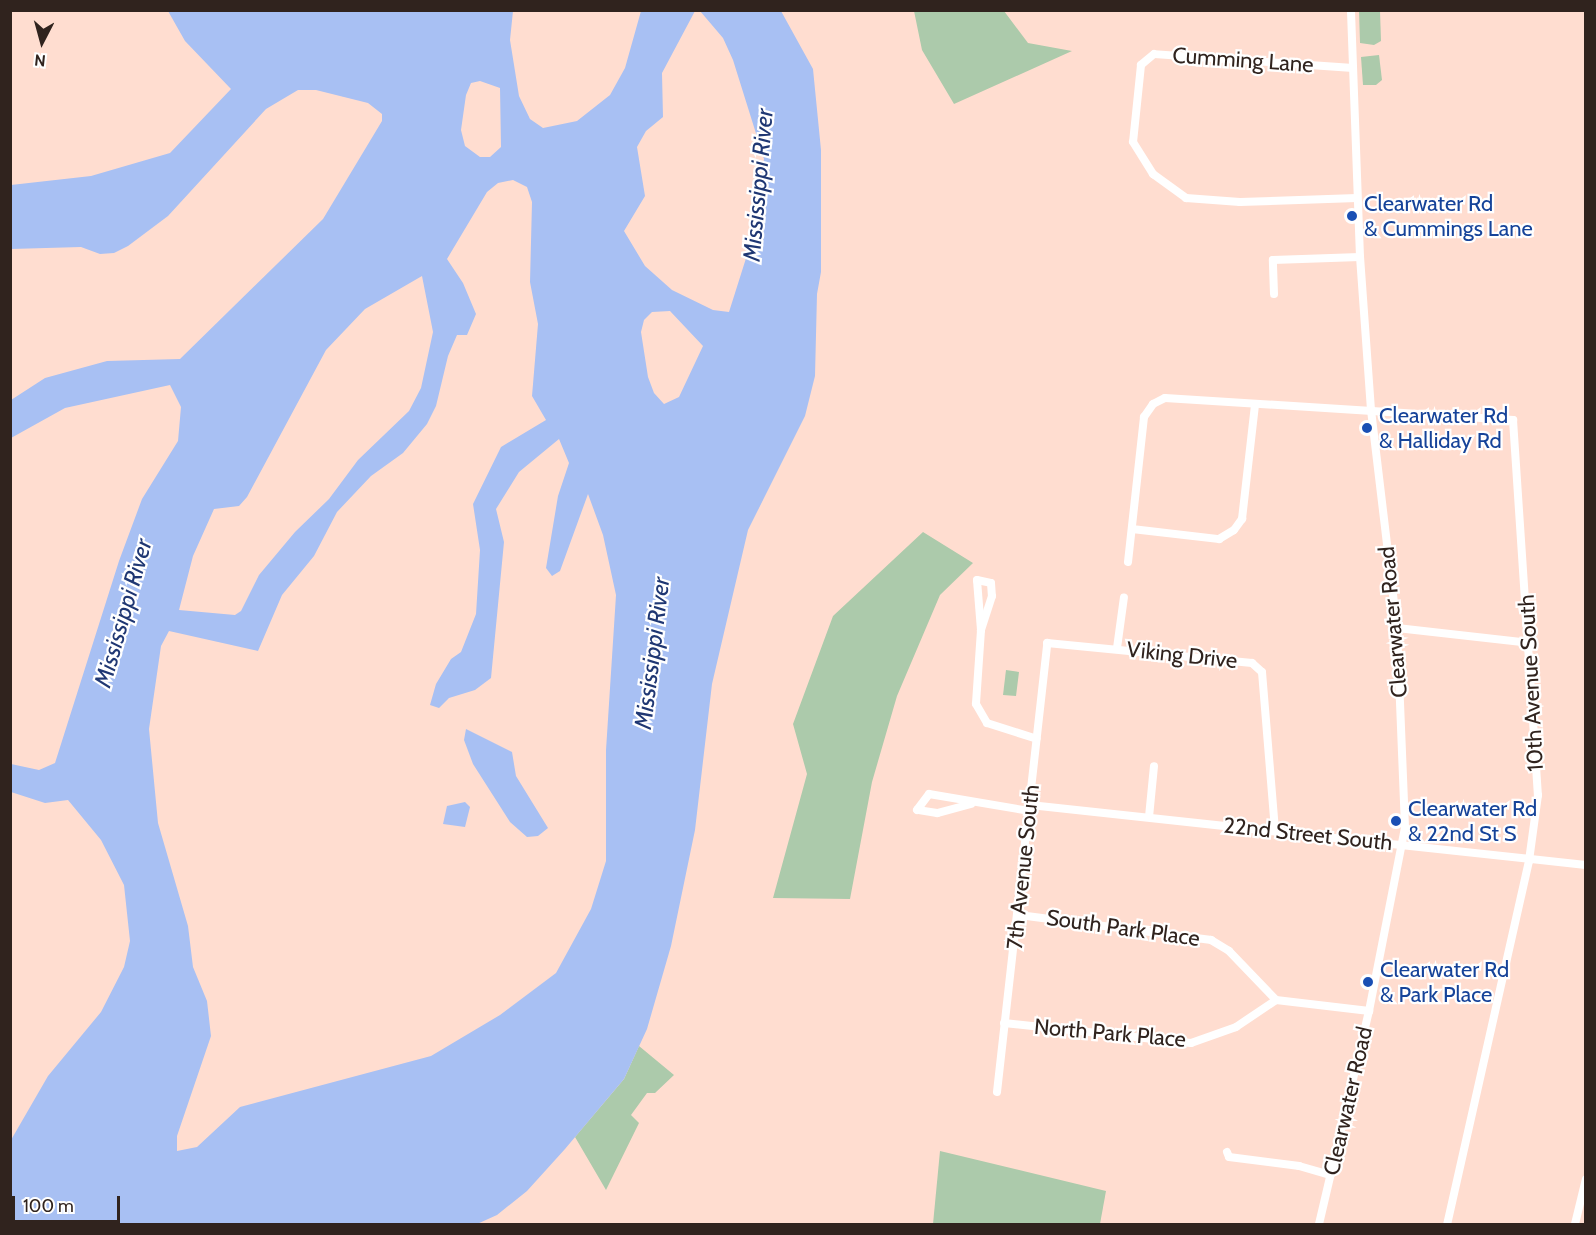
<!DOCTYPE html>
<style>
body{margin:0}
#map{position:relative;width:1596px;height:1235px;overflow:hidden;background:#ffddd0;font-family:Cabin,sans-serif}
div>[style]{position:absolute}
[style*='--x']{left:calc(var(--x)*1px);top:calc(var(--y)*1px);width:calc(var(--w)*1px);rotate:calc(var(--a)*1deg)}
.green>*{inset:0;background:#accaab}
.water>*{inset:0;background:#a8c0f3}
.minor>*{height:8px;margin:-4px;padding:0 4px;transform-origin:4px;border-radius:4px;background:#fff}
.dots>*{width:16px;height:16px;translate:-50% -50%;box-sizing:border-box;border:3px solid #fff;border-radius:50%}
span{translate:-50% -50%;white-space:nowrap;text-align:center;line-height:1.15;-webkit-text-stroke:4.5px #fff;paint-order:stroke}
.street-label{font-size:22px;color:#30231e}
.transit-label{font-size:22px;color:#164399}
.left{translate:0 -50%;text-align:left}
.water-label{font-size:24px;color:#1f3773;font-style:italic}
.frame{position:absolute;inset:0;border:12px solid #30231e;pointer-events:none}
.north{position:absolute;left:12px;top:12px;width:60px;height:60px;-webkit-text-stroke:4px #fff;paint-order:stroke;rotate:186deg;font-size:16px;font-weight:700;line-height:24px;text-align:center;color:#30231e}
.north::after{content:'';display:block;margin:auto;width:21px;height:27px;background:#30231e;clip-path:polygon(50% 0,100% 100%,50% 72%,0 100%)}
.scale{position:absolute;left:12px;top:1196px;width:108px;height:27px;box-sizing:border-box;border:3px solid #30231e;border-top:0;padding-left:8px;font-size:18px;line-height:21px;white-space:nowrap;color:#30231e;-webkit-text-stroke:4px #fff;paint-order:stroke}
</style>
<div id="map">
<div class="green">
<i style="clip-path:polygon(914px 11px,1004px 11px,1028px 43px,1072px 51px,954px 104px,922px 50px)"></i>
<i style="clip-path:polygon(1359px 11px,1380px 11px,1381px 41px,1374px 45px,1360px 43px)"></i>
<i style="clip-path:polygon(1379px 55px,1382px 80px,1376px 85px,1363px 85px,1361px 57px)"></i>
<i style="clip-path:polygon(923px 532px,973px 563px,940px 595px,897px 696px,872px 782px,850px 899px,773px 898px,807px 774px,793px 724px,833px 616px)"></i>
<i style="clip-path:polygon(1006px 670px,1019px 672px,1016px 696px,1003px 695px)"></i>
<i style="clip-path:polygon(639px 1046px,674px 1075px,655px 1093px,647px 1093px,631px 1115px,639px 1123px,606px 1190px,575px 1137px,624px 1079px)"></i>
<i style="clip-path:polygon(940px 1151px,1106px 1191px,1100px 1224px,933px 1224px)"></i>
</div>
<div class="water">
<i style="clip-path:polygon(evenodd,168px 11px,513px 11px,510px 40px,519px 96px,530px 119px,543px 128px,577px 121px,610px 95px,625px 68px,641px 11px,695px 11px,662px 73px,663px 117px,646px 131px,637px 147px,645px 196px,624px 231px,645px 266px,672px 290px,713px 310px,729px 312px,754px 233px,764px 159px,733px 60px,723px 38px,700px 11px,781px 11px,813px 69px,821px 150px,821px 272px,817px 294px,815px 376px,805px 416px,748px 530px,712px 684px,695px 830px,671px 946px,647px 1029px,624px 1079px,565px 1149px,527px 1191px,497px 1215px,477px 1224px,11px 1224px,11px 1140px,48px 1076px,101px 1012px,124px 967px,130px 941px,124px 885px,101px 840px,68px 800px,45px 803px,11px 792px,11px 764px,39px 770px,55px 763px,119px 561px,142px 499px,178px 441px,181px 407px,170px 385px,65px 408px,11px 438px,11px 400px,45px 378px,107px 361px,180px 359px,323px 219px,382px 121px,382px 114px,368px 103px,316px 90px,298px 90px,266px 109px,168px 216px,128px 246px,114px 253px,100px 254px,81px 247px,11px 249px,11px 185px,91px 176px,170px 153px,231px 89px,185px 41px,168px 11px,480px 81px,500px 88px,501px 147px,490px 157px,480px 157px,465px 146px,461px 130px,466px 95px,471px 83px,480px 81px,168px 11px,513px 180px,527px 187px,532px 202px,530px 282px,538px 324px,532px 396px,546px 420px,501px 447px,473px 504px,480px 550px,476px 614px,461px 652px,451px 659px,436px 684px,430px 705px,439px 708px,449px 698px,475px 690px,491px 678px,504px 542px,496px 509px,519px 472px,559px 439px,569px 463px,558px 496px,546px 568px,552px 576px,560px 571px,588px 494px,603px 535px,616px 595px,606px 750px,606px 861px,591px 909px,556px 973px,500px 1015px,431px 1056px,240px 1107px,197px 1147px,177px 1151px,177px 1136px,211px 1036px,207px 1001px,193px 967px,188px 926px,158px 823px,149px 729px,161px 646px,169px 631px,258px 651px,282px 595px,314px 556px,337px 512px,371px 476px,403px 453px,427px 424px,436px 406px,448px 356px,457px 335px,467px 335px,476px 314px,463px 283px,447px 259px,487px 192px,498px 183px,513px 180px,168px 11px,422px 276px,433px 332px,421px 388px,409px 411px,358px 460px,329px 499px,295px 532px,259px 575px,241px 611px,235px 615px,179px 610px,193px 556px,214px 509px,239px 506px,247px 497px,326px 350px,365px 309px,422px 276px,168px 11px,670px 311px,703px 346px,679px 397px,664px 404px,654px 393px,648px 377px,641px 332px,644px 320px,652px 312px,670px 311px)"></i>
<i style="clip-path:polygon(466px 729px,512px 752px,516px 776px,548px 828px,538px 836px,527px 837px,510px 822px,473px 764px,464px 740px)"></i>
<i style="clip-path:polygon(465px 802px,470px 807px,465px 827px,443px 824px,447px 806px)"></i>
</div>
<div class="minor">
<i style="--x:1353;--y:68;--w:199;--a:-176"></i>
<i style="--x:1154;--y:54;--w:17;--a:140"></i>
<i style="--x:1141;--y:65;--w:77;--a:95.9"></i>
<i style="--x:1133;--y:142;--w:38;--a:58"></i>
<i style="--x:1153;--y:174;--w:41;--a:36"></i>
<i style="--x:1186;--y:198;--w:54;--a:4.2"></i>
<i style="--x:1240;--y:202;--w:117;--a:-2"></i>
<i style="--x:1274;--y:294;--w:34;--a:-92"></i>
<i style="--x:1273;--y:260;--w:87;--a:-2"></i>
<i style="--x:1132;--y:529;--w:88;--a:6.6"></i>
<i style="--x:1219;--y:539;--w:17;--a:-31"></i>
<i style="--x:1234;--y:530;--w:14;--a:-54"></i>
<i style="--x:1242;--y:519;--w:115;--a:-83.5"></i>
<i style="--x:1128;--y:562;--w:146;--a:-83.7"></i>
<i style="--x:1144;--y:417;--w:16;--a:-55"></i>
<i style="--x:1153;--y:404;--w:13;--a:-27"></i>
<i style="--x:1165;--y:398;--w:349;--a:3.6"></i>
<i style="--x:1513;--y:420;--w:376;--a:86.2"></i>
<i style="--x:1538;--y:795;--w:67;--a:97.8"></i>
<i style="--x:1529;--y:861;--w:372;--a:102.7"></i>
<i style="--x:1397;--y:628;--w:134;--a:6.4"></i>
<i style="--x:981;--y:630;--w:50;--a:-94.6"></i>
<i style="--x:977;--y:580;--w:14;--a:12"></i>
<i style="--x:991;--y:583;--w:13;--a:86"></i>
<i style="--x:992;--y:596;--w:36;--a:108"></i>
<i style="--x:981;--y:630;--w:74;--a:93.9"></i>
<i style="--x:976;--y:704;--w:22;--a:60"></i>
<i style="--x:987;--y:723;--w:52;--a:17.7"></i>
<i style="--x:1117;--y:648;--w:51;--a:-82.2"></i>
<i style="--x:971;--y:804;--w:35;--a:165"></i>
<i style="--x:937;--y:813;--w:20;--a:-171"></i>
<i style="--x:917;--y:810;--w:20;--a:-53"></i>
<i style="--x:929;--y:794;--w:101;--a:9.6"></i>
<i style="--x:1030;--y:805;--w:559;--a:6.16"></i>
<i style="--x:1149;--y:817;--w:51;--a:-84.4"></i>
<i style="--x:1019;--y:915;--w:194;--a:7.4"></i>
<i style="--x:1211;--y:940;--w:21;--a:31"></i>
<i style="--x:1229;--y:951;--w:68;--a:46.2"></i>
<i style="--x:1276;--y:1000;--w:94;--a:6.7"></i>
<i style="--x:1004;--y:1023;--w:188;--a:6.1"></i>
<i style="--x:1191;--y:1043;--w:48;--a:-19.6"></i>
<i style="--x:1236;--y:1027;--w:48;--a:-34"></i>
<i style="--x:997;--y:1092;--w:452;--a:-83.6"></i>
<i style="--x:1047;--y:643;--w:206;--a:5.6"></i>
<i style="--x:1252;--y:663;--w:13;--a:42"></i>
<i style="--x:1262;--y:672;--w:159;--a:85.3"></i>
<i style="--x:1227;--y:1152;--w:5;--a:68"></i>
<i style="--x:1229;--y:1157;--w:71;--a:7.3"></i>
<i style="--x:1299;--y:1166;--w:33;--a:16"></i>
<i style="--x:1319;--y:1224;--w:219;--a:-76.8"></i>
<i style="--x:1369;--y:1011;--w:187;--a:-78.9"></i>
<i style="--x:1405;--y:827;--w:199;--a:-92.3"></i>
<i style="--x:1397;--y:628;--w:220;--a:-96.8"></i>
<i style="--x:1371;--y:410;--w:153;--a:-94.1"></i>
<i style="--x:1360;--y:257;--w:247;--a:-92.1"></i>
<i style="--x:1575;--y:1224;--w:46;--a:-76.3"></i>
</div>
<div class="dots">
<i style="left:1352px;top:216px;background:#1a4fb4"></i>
<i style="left:1367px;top:428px;background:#1a4fb4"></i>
<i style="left:1396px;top:821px;background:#1a4fb4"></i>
<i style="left:1368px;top:982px;background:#1a4fb4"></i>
</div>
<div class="street-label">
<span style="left:1243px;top:60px;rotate:4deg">Cumming Lane</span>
<span style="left:1393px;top:622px;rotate:-95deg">Clearwater Road</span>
<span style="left:1182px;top:655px;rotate:6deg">Viking Drive</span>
<span style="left:1531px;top:683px;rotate:-93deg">10th Avenue South</span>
<span style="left:1308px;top:834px;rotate:6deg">22nd Street South</span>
<span style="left:1023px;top:867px;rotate:-84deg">7th Avenue South</span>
<span style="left:1123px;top:928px;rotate:8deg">South Park Place</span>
<span style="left:1110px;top:1033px;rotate:5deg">North Park Place</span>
<span style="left:1348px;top:1101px;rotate:-77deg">Clearwater Road</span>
</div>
<div class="transit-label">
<span class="left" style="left:1364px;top:216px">Clearwater Rd<br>&amp; Cummings Lane</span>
<span class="left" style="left:1379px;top:428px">Clearwater Rd<br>&amp; Halliday Rd</span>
<span class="left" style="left:1408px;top:821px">Clearwater Rd<br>&amp; 22nd St S</span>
<span class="left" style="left:1380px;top:982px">Clearwater Rd<br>&amp; Park Place</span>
</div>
<div class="water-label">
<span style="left:758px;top:185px;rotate:-85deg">Mississippi River</span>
<span style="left:123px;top:613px;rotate:-74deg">Mississippi River</span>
<span style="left:652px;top:653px;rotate:-83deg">Mississippi River</span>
</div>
<div class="frame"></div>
<div class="north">N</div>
<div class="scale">100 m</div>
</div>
